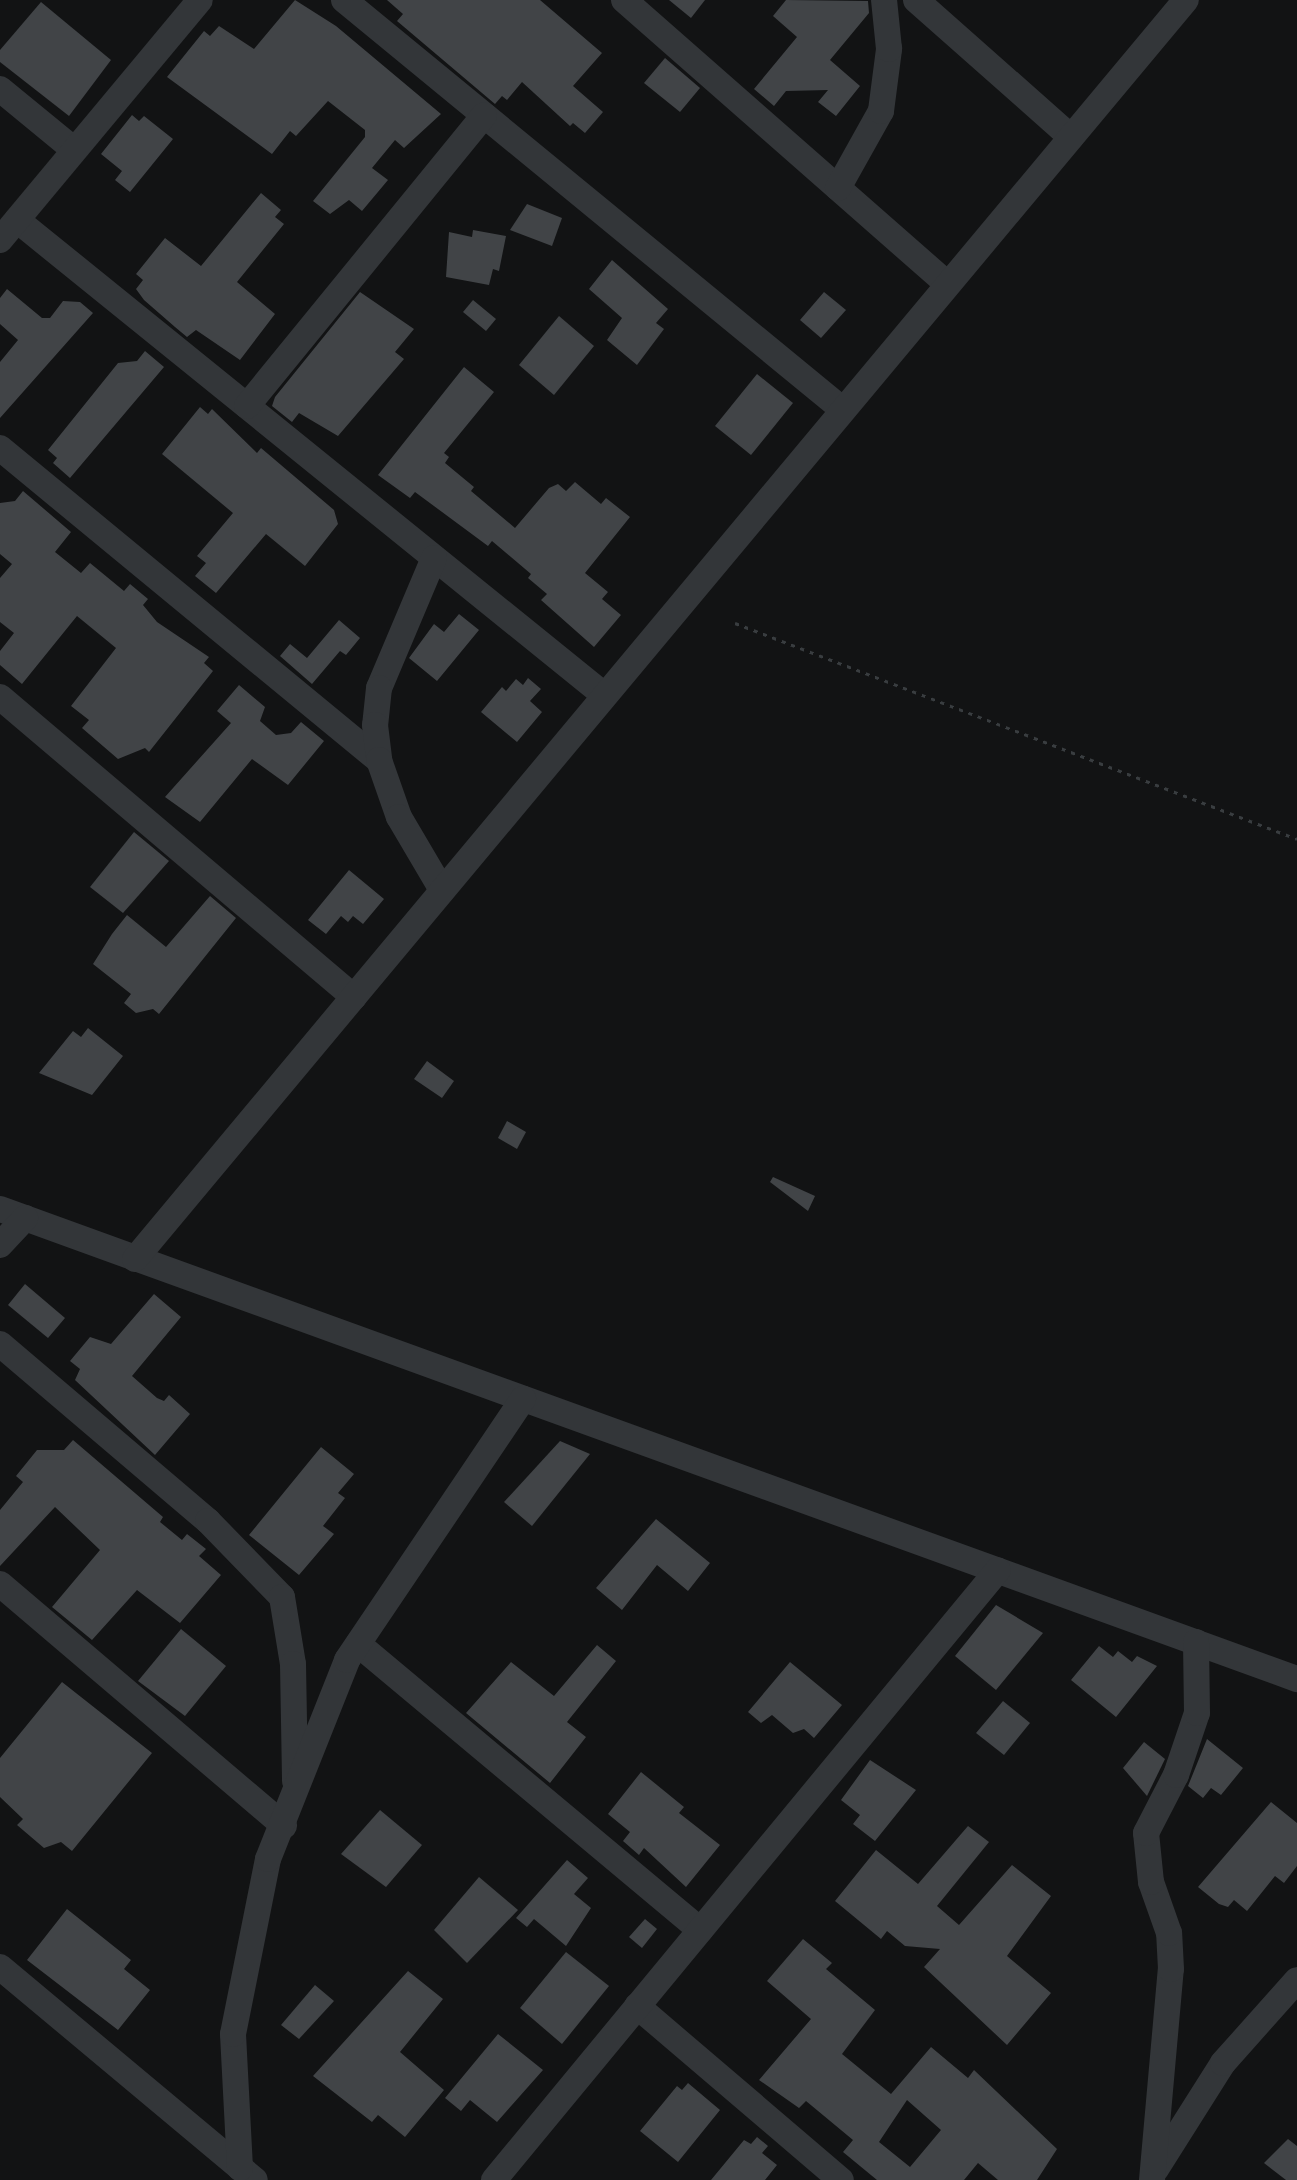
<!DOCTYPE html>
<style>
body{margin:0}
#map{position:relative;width:1297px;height:2180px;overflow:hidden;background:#121314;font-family:"Roboto Condensed",sans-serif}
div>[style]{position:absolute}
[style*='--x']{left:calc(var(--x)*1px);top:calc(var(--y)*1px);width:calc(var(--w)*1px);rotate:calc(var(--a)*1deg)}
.building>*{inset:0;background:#414447}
.path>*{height:3px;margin-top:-1.5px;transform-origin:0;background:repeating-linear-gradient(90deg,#393d40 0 4px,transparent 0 10px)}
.minor>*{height:26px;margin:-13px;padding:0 13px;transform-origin:13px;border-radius:13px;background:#333639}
span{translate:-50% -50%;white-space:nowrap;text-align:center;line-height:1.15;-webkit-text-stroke:6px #0e0e0f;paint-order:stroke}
</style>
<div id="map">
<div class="building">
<i style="clip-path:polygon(295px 0,336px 26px,441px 114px,404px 148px,395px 140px,372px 168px,388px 180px,362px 211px,349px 200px,330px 214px,313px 201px,365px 137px,365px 130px,328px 101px,296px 136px,290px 131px,272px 154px,167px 77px,204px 31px,210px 36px,219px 26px,254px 49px)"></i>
<i style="clip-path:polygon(387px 0,540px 0,602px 53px,573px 86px,603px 112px,585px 133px,573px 123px,570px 126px,522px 82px,507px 100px,502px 96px,495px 104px,397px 21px,403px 14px)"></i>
<i style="clip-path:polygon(669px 0,705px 0,691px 18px)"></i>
<i style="clip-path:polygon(786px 0,868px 1px,869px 13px,830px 60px,860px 86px,836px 116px,818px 102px,828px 90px,786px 91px,774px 106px,754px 89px,797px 37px,773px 16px)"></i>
<i style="clip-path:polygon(41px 2px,111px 60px,69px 116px,0 62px,0 50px)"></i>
<i style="clip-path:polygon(665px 58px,700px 88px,680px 112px,644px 83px)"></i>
<i style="clip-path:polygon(132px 115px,139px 121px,144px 116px,173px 139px,130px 192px,115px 180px,122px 171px,101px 154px)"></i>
<i style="clip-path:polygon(261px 193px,281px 210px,275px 217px,284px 224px,237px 282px,275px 314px,240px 360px,196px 330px,187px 337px,175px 327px,144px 300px,136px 289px,143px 280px,136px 274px,165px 238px,201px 266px)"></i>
<i style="clip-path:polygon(527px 204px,562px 218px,552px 246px,510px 230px)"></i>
<i style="clip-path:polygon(473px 230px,506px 236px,499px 271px,493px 269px,489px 285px,446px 277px,449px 232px,472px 237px)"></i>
<i style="clip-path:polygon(612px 260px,668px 309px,656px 323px,664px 329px,637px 365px,607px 340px,622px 318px,589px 289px)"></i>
<i style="clip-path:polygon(7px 289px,42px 318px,50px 318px,63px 301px,80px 302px,93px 313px,0 418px,0 362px,18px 340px,0 324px,0 298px)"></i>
<i style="clip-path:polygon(360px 292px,414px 329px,395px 352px,404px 359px,338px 436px,299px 413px,292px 422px,272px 406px,275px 397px)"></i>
<i style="clip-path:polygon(824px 292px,846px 310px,821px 338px,800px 320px)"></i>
<i style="clip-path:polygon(473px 300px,496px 319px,486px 331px,463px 312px)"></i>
<i style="clip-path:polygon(559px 316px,594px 346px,554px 395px,519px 365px)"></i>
<i style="clip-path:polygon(145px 351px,164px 367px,70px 478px,53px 463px,57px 458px,48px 450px,118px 363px,137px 361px)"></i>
<i style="clip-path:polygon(464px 367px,494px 392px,444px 453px,449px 457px,445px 463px,474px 487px,471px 491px,515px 528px,549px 488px,558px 484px,566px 491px,575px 482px,601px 504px,606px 498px,630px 517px,585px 573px,608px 592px,602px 599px,621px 615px,594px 647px,541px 600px,547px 594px,528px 578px,531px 574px,492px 541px,488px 546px,415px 492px,410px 498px,378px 475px)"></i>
<i style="clip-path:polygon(757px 374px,793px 403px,751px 455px,715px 426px)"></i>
<i style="clip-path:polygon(200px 407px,208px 414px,212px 409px,257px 453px,261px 448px,334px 510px,338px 524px,305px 566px,266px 534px,216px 593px,195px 576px,206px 563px,197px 556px,233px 513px,162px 454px)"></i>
<i style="clip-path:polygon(23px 491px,71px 532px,55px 552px,81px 573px,90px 563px,124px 591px,130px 584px,148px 599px,143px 605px,157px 622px,209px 657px,204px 663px,213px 671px,149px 752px,145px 748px,118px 759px,82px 728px,89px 720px,71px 706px,116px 648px,77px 616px,22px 684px,0 665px,0 651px,14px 633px,0 622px,0 578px,12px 564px,0 554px,0 503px,15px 501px)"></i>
<i style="clip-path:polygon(459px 614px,479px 630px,437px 681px,409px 658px,434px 624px,444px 632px)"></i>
<i style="clip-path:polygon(339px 620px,360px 638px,346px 655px,340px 651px,312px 684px,280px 656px,290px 644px,307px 658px)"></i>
<i style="clip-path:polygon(528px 678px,541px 689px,530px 701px,542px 712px,517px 742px,481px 712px,502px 687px,506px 691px,516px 679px,523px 685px)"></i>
<i style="clip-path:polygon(239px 685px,265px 707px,260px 721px,276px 735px,291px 733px,301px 722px,324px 741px,288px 785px,252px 759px,200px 822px,165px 797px,231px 723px,217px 711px)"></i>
<i style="clip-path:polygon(134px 832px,169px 861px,123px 913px,90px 887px)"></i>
<i style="clip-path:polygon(349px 870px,384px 899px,363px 924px,353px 916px,348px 922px,341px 916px,326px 934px,308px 920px)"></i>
<i style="clip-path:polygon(210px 896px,236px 918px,159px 1014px,153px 1009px,136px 1013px,124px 1003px,131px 994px,93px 964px,112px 934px,127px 915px,166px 947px)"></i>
<i style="clip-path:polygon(88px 1028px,123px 1056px,92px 1095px,39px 1073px,73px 1031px,81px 1037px)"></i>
<i style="clip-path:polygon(427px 1061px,454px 1081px,442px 1098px,414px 1079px)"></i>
<i style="clip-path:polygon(507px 1121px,526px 1132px,517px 1149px,498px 1138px)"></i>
<i style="clip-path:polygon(773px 1177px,815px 1196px,808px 1211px,770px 1182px)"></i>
<i style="clip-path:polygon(25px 1284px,65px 1318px,48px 1338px,8px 1305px)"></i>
<i style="clip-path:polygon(154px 1294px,181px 1317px,132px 1376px,157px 1398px,164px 1401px,169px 1395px,190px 1414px,155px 1455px,75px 1380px,80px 1369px,70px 1361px,90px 1337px,111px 1344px)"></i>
<i style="clip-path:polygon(73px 1440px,163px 1517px,160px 1522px,182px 1540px,187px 1534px,206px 1549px,199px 1556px,221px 1575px,180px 1623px,137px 1590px,92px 1640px,52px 1607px,100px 1550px,55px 1507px,0 1566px,0 1510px,23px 1482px,16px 1476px,37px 1450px,64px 1450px)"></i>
<i style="clip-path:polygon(560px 1441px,590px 1454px,532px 1526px,504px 1502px)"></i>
<i style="clip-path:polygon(321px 1447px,354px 1474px,338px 1493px,345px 1498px,323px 1526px,334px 1534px,299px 1575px,249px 1535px)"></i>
<i style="clip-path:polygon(656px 1519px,710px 1563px,688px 1591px,657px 1565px,622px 1610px,596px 1588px)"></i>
<i style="clip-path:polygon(996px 1605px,1043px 1633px,996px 1690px,955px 1656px)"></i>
<i style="clip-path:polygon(181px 1629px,226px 1666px,185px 1716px,138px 1681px)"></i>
<i style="clip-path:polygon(597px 1645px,616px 1661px,567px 1722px,586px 1737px,550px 1783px,466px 1713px,511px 1662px,554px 1696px)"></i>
<i style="clip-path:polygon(1099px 1646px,1113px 1657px,1118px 1651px,1132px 1662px,1137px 1656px,1157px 1666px,1116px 1717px,1071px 1680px)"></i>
<i style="clip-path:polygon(790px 1662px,842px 1705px,814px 1738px,804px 1729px,793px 1733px,772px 1715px,761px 1723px,748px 1712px)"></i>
<i style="clip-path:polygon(62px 1682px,152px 1753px,72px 1851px,61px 1842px,44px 1848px,17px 1825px,23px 1819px,0 1797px,0 1758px)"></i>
<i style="clip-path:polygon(1003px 1701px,1030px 1723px,1004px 1755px,976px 1733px)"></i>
<i style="clip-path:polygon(1207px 1739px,1243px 1768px,1221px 1795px,1211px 1788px,1203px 1798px,1188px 1786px)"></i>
<i style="clip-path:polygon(1144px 1742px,1165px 1759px,1147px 1796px,1123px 1768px)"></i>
<i style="clip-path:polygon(870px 1760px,916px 1790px,875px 1841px,853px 1824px,860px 1815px,841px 1800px)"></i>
<i style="clip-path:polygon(641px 1772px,684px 1807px,679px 1813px,720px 1845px,686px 1887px,644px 1848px,639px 1855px,623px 1841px,630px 1832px,608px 1814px)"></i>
<i style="clip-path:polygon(1271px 1802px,1297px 1823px,1297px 1866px,1284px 1883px,1275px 1876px,1247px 1911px,1234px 1900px,1228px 1907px,1219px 1904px,1198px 1887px)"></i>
<i style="clip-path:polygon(380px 1810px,422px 1845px,386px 1887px,341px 1854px)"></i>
<i style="clip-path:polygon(968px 1826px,989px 1842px,937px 1906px,959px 1925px,1012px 1865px,1051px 1896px,1007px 1956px,1051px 1993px,1007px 2045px,924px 1967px,940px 1949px,905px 1946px,887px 1931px,881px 1939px,835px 1901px,876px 1850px,918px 1884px)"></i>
<i style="clip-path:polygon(567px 1860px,588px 1878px,574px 1894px,591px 1908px,566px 1946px,534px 1919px,527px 1927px,516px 1918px)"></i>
<i style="clip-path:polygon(479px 1877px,518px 1910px,467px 1963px,434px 1930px)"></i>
<i style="clip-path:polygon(67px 1909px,131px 1960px,124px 1969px,150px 1990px,118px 2030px,27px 1960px)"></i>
<i style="clip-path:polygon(645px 1919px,657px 1929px,642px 1948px,629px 1937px)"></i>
<i style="clip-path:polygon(evenodd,803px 1939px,832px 1963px,826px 1969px,875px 2010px,842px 2054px,891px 2094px,931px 2047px,968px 2078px,974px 2070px,1057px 2149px,1037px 2180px,998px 2180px,978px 2163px,964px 2180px,877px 2180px,843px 2152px,853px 2140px,806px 2101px,799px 2108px,759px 2080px,811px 2019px,767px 1981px,803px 1939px,907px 2100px,941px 2130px,910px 2167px,879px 2142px,907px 2100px)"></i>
<i style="clip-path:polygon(566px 1952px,609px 1986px,562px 2044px,520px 2008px)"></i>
<i style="clip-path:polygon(408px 1971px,443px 1999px,400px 2052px,444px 2090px,405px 2137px,378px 2115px,372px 2122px,313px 2076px)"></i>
<i style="clip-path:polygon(315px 1985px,334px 2001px,299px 2039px,281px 2025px)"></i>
<i style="clip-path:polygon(498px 2034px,543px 2070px,497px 2122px,470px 2100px,461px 2111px,445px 2098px)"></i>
<i style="clip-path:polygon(688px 2083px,720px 2110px,678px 2162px,640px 2131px,677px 2086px,682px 2090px)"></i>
<i style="clip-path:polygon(757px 2137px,768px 2146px,762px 2153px,777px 2165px,765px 2180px,711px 2180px,744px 2140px,751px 2144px)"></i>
<i style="clip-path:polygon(1288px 2139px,1297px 2146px,1297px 2180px,1286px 2180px,1264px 2163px)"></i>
</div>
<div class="path">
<i style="--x:735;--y:623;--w:602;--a:21.02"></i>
</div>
<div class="minor">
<i style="--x:344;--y:0;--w:644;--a:39.4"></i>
<i style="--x:624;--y:0;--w:430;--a:41.3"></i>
<i style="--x:916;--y:0;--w:207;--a:41.5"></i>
<i style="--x:0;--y:89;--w:94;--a:39.4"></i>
<i style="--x:838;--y:188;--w:88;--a:-60.8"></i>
<i style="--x:881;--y:111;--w:63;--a:-82.6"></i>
<i style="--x:889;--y:49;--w:49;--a:-95.8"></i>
<i style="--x:17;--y:220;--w:755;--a:38.98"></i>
<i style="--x:0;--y:240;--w:312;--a:-50.2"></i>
<i style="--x:247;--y:406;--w:375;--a:-50.8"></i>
<i style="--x:0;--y:448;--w:491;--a:39.5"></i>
<i style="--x:434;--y:558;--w:141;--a:112.9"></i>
<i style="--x:379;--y:688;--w:37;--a:96"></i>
<i style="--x:375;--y:725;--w:35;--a:83"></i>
<i style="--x:379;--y:760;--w:60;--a:70.7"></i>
<i style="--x:399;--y:817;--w:85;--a:59.5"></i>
<i style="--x:0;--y:697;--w:464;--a:40.3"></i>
<i style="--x:0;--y:1209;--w:1380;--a:19.92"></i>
<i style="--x:0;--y:1245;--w:37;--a:-47"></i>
<i style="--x:135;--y:1259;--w:1640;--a:-50.15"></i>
<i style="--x:0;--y:1344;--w:273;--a:40.4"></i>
<i style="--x:208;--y:1521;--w:106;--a:45.8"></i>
<i style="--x:282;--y:1597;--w:68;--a:80.7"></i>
<i style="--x:293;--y:1664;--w:117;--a:89"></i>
<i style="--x:0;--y:1584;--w:373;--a:40.4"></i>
<i style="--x:358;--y:1644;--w:446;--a:39.9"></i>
<i style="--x:0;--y:1967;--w:332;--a:39.9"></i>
<i style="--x:637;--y:2006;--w:268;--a:40.5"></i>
<i style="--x:240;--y:2168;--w:134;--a:-93"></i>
<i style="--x:233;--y:2034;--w:178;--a:-78.7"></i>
<i style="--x:268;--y:1859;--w:214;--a:-68.3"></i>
<i style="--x:347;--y:1660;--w:315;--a:-56"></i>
<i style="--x:1156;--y:2169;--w:125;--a:-57.7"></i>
<i style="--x:1223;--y:2063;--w:111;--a:-48.3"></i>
<i style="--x:494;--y:2180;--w:791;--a:-50.44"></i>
<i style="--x:1152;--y:2180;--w:212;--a:-84.9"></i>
<i style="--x:1171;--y:1969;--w:36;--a:-93"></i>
<i style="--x:1169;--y:1933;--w:54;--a:-109.4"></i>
<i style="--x:1151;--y:1882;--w:49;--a:-95.8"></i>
<i style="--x:1146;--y:1833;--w:65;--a:-62.7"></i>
<i style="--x:1176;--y:1775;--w:65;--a:-71.3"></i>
<i style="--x:1197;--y:1713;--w:71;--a:-90.8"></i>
</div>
</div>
